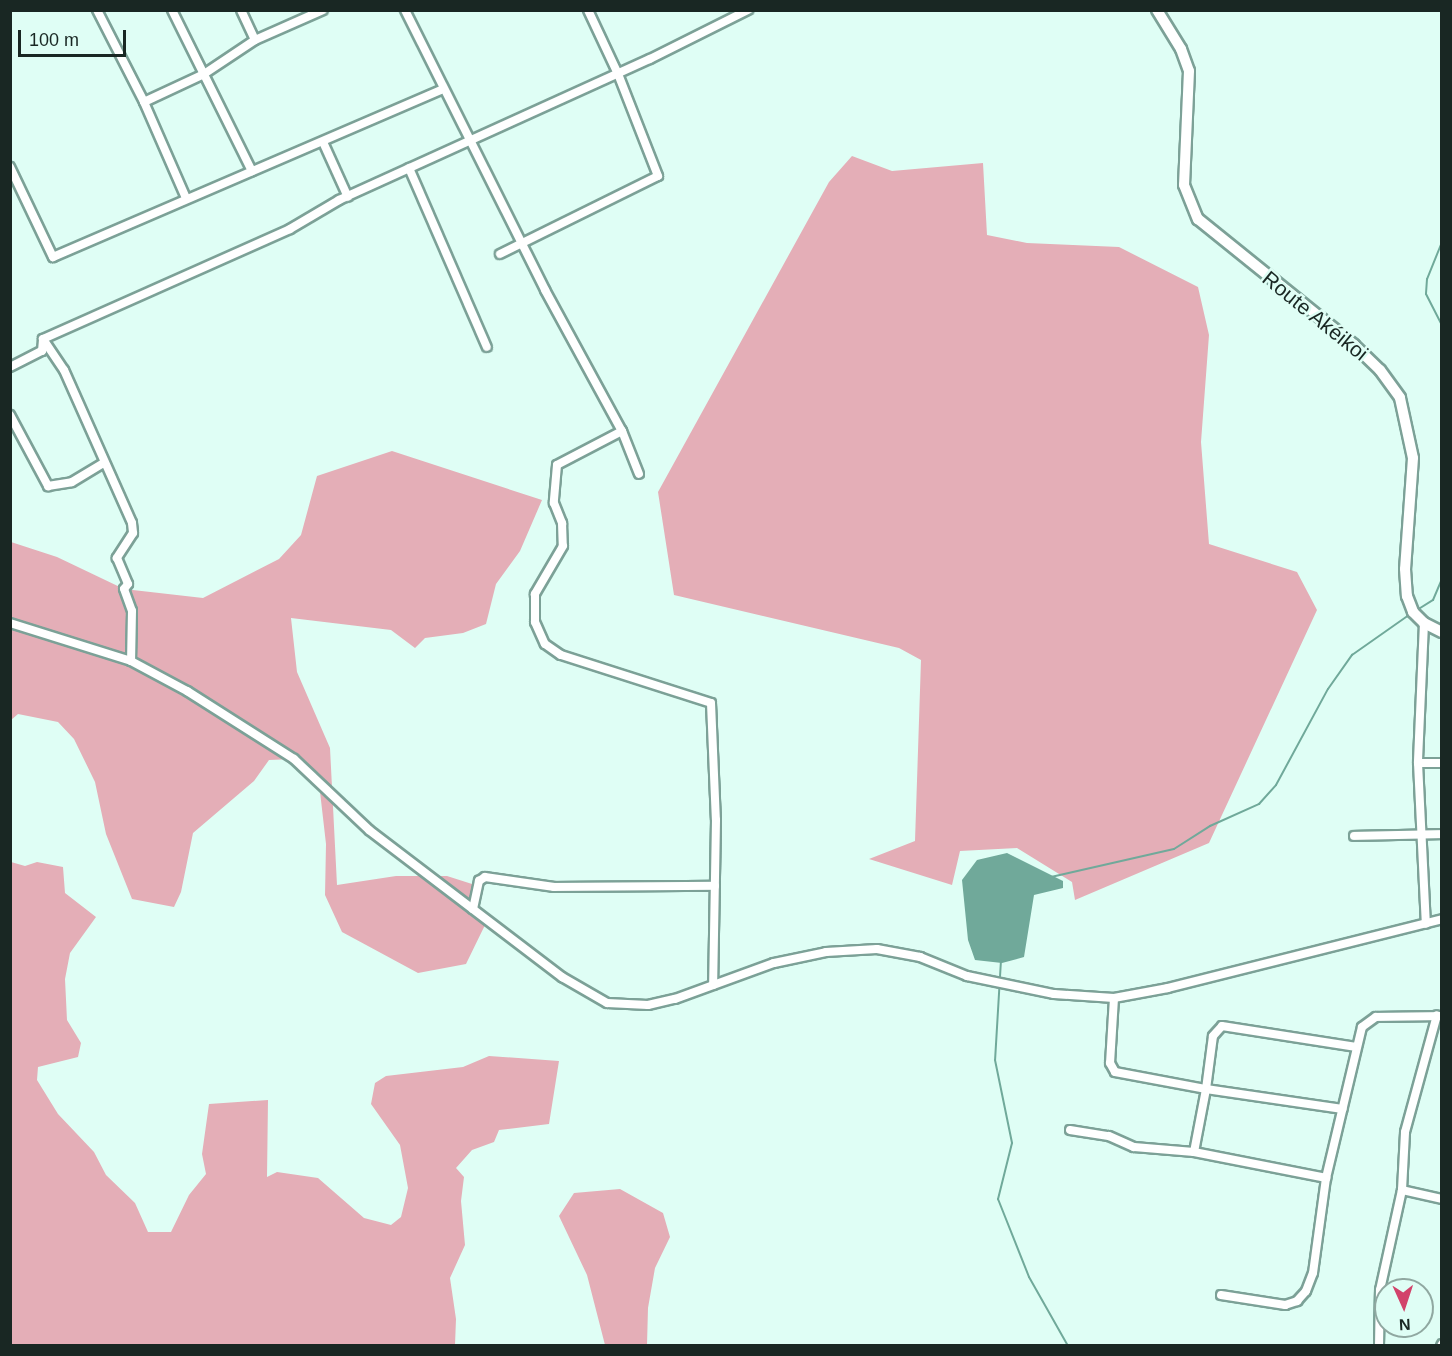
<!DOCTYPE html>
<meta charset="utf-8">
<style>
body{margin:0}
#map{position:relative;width:1452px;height:1356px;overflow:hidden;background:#dffef5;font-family:Arial,sans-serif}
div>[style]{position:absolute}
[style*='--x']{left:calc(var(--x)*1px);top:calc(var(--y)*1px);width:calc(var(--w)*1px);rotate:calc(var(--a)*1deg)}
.forest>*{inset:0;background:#e4aeb7}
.water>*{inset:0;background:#70a99a}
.stream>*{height:2px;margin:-1px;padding:0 1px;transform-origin:1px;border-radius:1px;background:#70a99a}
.roads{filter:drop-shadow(2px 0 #7ca197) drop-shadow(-2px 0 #7ca197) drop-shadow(0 2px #7ca197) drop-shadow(0 -2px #7ca197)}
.street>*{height:8px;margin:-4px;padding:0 4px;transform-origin:4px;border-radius:4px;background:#fff}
.secondary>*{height:10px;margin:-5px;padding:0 5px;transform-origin:5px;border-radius:5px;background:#fff}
span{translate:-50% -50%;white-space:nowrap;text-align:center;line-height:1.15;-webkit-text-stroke:5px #dffef5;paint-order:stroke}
.street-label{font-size:21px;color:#192723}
.frame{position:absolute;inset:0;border:12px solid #192723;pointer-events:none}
.north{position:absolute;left:1374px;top:1278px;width:60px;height:60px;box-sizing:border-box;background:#dffef5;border:2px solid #90a8a1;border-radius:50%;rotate:177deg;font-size:16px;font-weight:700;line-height:24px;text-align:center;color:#192723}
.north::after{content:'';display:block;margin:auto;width:21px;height:27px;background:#d2436b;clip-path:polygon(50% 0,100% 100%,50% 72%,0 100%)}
.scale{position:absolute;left:18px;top:30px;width:108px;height:27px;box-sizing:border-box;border:3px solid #192723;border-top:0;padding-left:8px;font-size:18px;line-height:21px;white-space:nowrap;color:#192723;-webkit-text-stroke:4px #dffef5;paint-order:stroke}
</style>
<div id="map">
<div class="forest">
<i style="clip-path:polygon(852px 156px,892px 171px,983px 163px,987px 235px,1027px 243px,1119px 247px,1198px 287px,1209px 335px,1201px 442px,1209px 544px,1297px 572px,1317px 610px,1209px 843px,1075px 900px,1072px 882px,1017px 848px,960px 851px,952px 885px,869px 859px,915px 841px,921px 660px,899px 648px,674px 595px,658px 492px,829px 182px)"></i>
<i style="clip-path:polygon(392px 451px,542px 500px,520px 551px,496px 584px,486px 624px,463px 633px,425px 638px,415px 648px,391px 630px,291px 618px,297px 672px,330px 748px,337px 885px,396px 876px,447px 876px,472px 884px,485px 925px,466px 964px,418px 973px,342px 932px,325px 895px,326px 844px,319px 783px,294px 759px,269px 760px,254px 781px,193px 833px,181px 892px,174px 907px,132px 899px,106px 834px,95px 782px,74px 739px,58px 722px,18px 714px,11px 720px,11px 542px,57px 557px,124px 589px,203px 598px,279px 559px,301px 535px,317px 476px)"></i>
<i style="clip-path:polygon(11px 862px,25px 866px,37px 862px,63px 867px,65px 893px,96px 917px,70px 953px,65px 979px,67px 1020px,81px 1043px,78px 1057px,38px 1067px,37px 1080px,58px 1114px,94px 1152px,106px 1175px,135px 1203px,148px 1232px,171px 1232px,189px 1195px,206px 1174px,202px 1154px,209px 1104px,268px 1100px,267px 1177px,277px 1172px,318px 1178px,364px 1218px,391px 1225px,401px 1217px,408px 1188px,400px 1145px,371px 1104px,375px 1083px,386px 1076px,463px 1067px,489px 1056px,559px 1061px,549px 1124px,499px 1130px,494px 1142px,472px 1150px,456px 1168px,464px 1177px,461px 1201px,465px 1245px,450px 1278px,456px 1319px,455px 1345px,11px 1345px)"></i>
<i style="clip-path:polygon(620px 1189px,663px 1213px,670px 1237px,655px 1268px,648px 1308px,647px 1345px,605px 1345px,587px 1275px,559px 1216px,574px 1193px)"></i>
</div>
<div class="water">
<i style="clip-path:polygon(1007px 853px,1063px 881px,1063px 888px,1034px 895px,1024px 957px,1002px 963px,975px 960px,968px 940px,962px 880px,977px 860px)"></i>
</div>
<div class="stream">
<i style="--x:1442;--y:242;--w:40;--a:112"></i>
<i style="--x:1427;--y:279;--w:15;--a:94"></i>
<i style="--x:1426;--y:294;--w:36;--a:63"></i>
<i style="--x:1417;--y:610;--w:19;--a:-32"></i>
<i style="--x:1433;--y:600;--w:23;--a:-67"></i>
<i style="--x:1051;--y:877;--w:126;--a:-12.8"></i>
<i style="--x:1174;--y:849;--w:43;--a:-32.6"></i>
<i style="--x:1210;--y:826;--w:54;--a:-24.2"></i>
<i style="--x:1259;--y:804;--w:25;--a:-48"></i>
<i style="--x:1276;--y:785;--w:109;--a:-61.6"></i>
<i style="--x:1328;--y:689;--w:42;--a:-54.8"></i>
<i style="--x:1352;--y:655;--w:70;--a:-35.1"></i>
<i style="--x:1001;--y:960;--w:100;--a:93.4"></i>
<i style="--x:995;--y:1060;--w:85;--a:78.4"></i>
<i style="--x:1012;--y:1143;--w:58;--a:104"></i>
<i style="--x:998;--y:1199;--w:84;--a:68.3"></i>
<i style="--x:1029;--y:1277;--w:79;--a:60.5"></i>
</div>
<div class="roads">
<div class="street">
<i style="--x:97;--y:10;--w:103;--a:62.9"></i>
<i style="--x:144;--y:102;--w:105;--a:66.4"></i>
<i style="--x:172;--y:10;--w:180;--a:63.6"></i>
<i style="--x:241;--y:10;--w:33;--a:65"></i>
<i style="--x:405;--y:10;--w:313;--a:63.4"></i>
<i style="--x:545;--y:290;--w:161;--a:61.4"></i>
<i style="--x:622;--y:431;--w:46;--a:68.4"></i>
<i style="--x:144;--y:102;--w:66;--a:-25"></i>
<i style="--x:204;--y:74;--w:61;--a:-33.7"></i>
<i style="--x:255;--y:40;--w:74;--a:-23.8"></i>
<i style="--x:323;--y:142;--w:60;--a:65.6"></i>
<i style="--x:10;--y:167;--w:100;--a:64.5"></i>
<i style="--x:53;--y:257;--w:422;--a:-23.3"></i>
<i style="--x:409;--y:168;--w:195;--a:66.5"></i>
<i style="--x:500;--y:254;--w:176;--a:-26.3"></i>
<i style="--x:658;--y:176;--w:110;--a:-111.4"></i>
<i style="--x:618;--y:74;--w:71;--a:-115.1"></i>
<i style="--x:43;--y:339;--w:37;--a:56"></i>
<i style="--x:64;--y:370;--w:167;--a:66"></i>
<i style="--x:132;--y:523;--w:10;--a:84"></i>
<i style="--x:133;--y:533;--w:30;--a:123"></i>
<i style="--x:117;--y:558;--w:28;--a:67"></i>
<i style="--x:128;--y:584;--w:6;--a:129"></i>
<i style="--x:124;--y:589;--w:23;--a:70"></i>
<i style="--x:132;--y:611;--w:50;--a:91.1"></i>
<i style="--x:10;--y:367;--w:36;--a:-27"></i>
<i style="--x:42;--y:351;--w:12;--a:-85"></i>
<i style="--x:43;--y:339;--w:270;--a:-24"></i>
<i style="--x:290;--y:229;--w:57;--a:-30.6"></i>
<i style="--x:339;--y:200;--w:341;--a:-24.4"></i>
<i style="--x:650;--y:59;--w:110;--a:-26.6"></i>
<i style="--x:10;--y:415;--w:81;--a:61.8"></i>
<i style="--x:48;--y:486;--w:24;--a:-9"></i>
<i style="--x:72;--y:482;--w:37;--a:-31"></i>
<i style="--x:622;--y:431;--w:73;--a:152.4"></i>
<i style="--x:557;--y:465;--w:38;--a:95"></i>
<i style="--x:554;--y:503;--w:22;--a:68"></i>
<i style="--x:562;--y:523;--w:23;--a:88"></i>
<i style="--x:563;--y:546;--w:56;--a:120.3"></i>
<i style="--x:535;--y:594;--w:28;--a:90"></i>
<i style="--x:535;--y:622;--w:24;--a:66"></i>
<i style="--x:545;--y:644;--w:19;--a:35"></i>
<i style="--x:561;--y:655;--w:157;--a:17.7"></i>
<i style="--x:711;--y:703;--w:117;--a:87.6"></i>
<i style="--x:716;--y:820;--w:165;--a:91"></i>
<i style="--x:10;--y:623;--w:127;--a:17.4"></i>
<i style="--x:131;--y:661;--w:64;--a:28.2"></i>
<i style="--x:187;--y:691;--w:127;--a:32.4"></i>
<i style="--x:294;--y:759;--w:103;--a:43.4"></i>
<i style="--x:369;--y:830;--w:243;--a:37.3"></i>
<i style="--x:562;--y:977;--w:52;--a:30"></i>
<i style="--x:607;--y:1003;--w:41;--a:2.8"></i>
<i style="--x:648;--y:1005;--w:28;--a:-13"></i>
<i style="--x:675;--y:999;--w:105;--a:-20"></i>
<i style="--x:774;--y:963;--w:53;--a:-11.9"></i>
<i style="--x:826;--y:952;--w:51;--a:-3.4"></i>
<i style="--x:877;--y:949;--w:44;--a:10.5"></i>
<i style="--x:920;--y:957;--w:51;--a:22"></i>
<i style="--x:967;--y:976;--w:89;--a:11.7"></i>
<i style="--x:1054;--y:994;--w:60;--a:3.8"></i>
<i style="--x:1114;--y:998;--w:55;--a:-10.5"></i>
<i style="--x:1168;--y:988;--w:283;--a:-14.1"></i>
<i style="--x:1424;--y:623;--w:140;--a:92.5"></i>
<i style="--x:1418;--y:763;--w:161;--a:87.2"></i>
<i style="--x:1418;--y:763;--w:24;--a:0"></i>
<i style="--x:1354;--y:836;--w:88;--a:-1.3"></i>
<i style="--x:473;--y:909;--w:29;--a:-78"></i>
<i style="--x:479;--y:881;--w:7;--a:-34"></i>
<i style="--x:485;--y:877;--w:70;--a:8.2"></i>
<i style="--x:554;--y:887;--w:161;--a:-0.4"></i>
<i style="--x:1114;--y:998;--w:65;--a:93.5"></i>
<i style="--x:1110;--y:1063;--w:10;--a:61"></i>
<i style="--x:1115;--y:1072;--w:93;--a:10.6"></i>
<i style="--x:1206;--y:1089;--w:53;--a:-82.5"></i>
<i style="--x:1213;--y:1036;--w:13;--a:-48"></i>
<i style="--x:1222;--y:1026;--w:136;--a:8.9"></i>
<i style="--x:1070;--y:1130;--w:39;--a:9"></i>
<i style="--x:1109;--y:1136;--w:27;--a:24"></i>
<i style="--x:1134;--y:1147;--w:60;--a:4.8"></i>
<i style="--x:1194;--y:1152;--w:135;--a:11.1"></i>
<i style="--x:1194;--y:1152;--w:64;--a:-79.2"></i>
<i style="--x:1206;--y:1089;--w:138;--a:8.3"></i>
<i style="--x:1402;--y:1190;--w:41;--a:12.7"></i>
<i style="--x:1221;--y:1295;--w:65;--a:8.9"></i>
<i style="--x:1285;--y:1305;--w:13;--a:-18"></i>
<i style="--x:1297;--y:1301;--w:13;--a:-48"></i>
<i style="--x:1306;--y:1291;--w:19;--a:-69"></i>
<i style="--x:1313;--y:1273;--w:96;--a:-82.2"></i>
<i style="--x:1326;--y:1178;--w:155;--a:-76.6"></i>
<i style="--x:1362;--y:1027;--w:17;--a:-36"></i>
<i style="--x:1376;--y:1017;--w:66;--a:-0.9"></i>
<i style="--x:1379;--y:1346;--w:56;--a:-89"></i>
<i style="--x:1380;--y:1290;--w:102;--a:-77.6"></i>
<i style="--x:1402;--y:1190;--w:58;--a:-87"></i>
<i style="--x:1405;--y:1132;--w:121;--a:-74.7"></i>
<i style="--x:1441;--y:1346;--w:2;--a:-63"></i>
</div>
<div class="secondary">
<i style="--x:1157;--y:10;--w:46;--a:58.4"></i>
<i style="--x:1181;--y:49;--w:23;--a:70"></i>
<i style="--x:1189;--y:71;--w:114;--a:92.5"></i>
<i style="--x:1184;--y:185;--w:37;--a:68"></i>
<i style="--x:1198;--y:219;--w:201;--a:38.9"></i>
<i style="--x:1354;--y:345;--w:36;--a:44"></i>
<i style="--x:1380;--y:370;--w:34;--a:54"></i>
<i style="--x:1400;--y:398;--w:61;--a:77.8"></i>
<i style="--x:1413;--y:458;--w:111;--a:94.1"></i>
<i style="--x:1405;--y:569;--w:27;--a:86"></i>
<i style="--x:1407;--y:596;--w:17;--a:69"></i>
<i style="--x:1413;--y:612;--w:16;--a:45"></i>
<i style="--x:1424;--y:623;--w:20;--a:27"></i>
</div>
</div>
<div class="street-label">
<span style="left:1315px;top:316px;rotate:39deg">Route Akéikoi</span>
</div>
<div class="frame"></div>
<div class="north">N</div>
<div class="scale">100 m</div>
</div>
